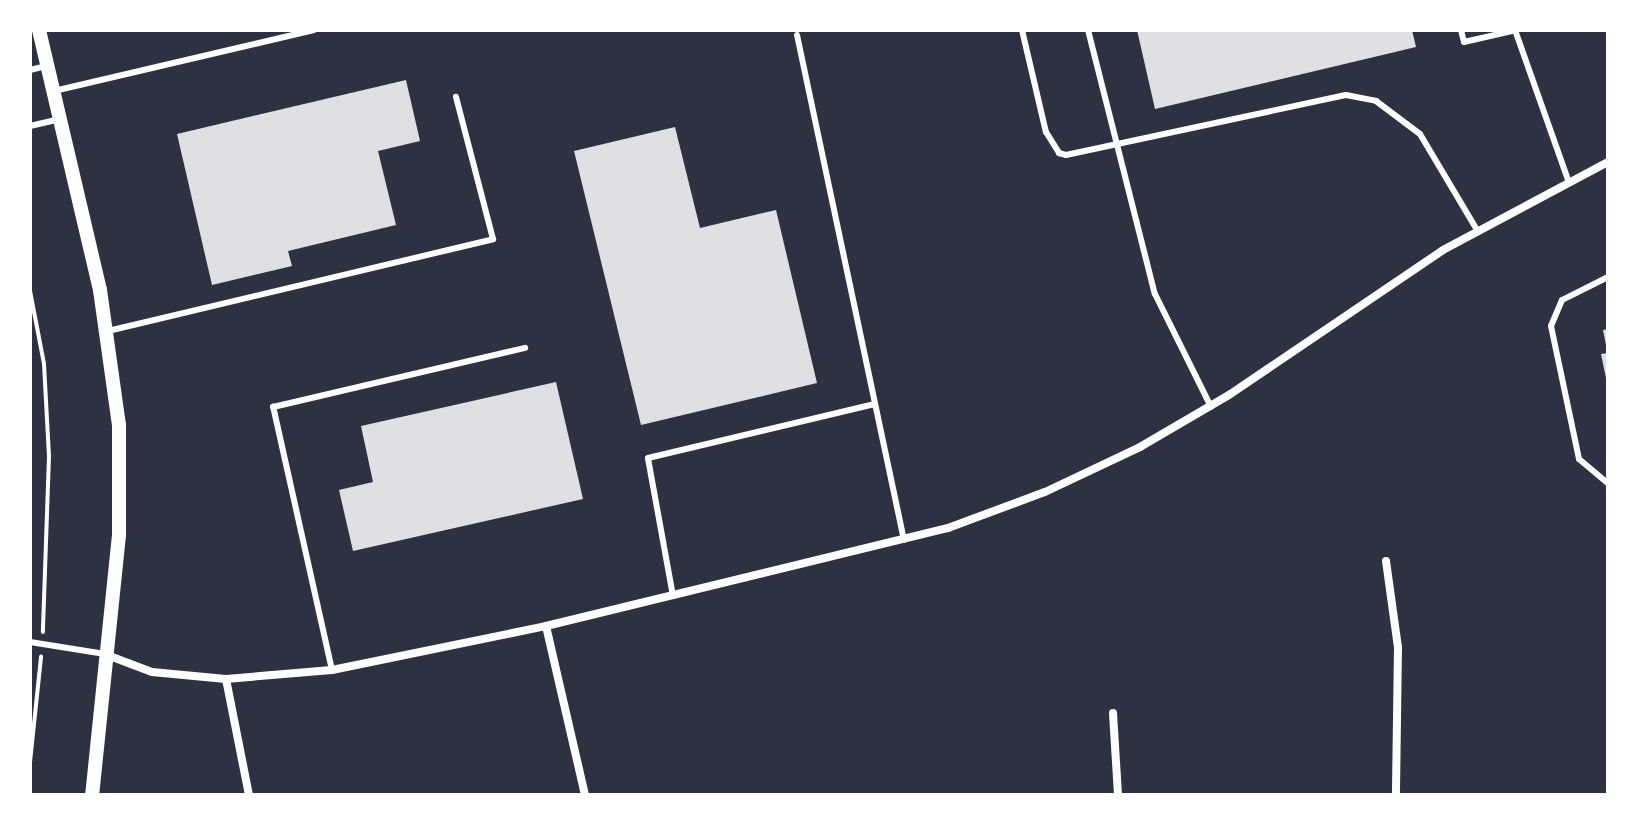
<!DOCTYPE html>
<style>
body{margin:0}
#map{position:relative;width:1638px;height:825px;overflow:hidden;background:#2d3142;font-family:"DM Sans",sans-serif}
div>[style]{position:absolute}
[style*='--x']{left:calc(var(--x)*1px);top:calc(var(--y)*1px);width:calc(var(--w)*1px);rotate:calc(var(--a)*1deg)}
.building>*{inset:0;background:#e0e0e3}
.path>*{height:4px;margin:-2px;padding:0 2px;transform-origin:2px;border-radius:2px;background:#fff}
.service>*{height:6px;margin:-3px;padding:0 3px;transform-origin:3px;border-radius:3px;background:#fff}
.minor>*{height:8px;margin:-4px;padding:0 4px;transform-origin:4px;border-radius:4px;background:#fff}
.tertiary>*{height:14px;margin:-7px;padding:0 7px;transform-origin:7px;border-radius:7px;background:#fff}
span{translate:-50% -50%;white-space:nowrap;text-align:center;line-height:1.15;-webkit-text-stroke:6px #fff;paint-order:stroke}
.frame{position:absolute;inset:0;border:32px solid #fff;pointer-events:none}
</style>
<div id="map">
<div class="building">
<i style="clip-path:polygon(1137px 30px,1412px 30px,1416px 47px,1155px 109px)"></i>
<i style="clip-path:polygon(406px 80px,420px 141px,378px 151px,396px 225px,288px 251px,292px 266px,212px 285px,177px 134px)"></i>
<i style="clip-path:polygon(675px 127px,700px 228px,776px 210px,817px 383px,641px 425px,574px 151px)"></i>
<i style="clip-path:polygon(1608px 329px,1608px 350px,1607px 350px,1603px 330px)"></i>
<i style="clip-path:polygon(1608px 353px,1608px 383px,1607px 383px,1601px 354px)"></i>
<i style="clip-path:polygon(556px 382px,583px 499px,353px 551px,339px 490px,373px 482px,361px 426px)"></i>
</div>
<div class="path">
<i style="--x:30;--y:291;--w:74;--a:79.1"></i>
<i style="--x:44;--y:364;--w:92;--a:86.9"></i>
<i style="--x:49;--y:456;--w:176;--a:92"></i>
<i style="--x:30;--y:762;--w:106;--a:-84"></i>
</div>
<div class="service">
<i style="--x:1022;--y:30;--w:105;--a:76.8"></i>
<i style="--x:1046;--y:132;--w:25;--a:58"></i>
<i style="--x:1059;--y:153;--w:7;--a:16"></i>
<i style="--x:1066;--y:155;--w:286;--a:-12.1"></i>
<i style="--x:1346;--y:95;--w:31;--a:11"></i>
<i style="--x:1376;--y:101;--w:55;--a:36.9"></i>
<i style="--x:1420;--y:134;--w:112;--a:59.3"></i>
<i style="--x:1088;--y:30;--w:272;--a:75.8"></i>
<i style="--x:1155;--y:294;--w:126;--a:63.6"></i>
<i style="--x:1461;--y:30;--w:12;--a:76"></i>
<i style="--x:1464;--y:42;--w:49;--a:-12.9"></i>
<i style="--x:1515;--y:30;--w:159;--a:70.5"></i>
<i style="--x:797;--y:35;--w:516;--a:78.04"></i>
<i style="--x:30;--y:70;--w:16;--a:-14"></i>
<i style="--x:54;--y:91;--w:267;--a:-13.2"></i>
<i style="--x:30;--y:126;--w:31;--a:-13"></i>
<i style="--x:1608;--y:277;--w:51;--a:153.4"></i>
<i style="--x:1562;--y:300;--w:28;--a:113"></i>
<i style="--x:1551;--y:326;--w:136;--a:78.1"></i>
<i style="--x:1579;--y:459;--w:38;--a:40"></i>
<i style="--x:108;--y:331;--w:396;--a:-13.4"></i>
<i style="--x:493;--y:239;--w:147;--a:-104.6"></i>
<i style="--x:673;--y:596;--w:140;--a:-100.3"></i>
<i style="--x:648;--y:458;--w:232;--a:-13.4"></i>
<i style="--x:30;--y:642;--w:76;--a:9.1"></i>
<i style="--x:332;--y:670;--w:270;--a:-102.6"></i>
<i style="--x:273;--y:407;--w:259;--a:-13.2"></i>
</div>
<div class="minor">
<i style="--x:1386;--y:561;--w:87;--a:82.1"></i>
<i style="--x:1398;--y:647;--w:148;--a:90.8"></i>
<i style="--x:546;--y:626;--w:173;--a:77"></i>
<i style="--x:107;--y:655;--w:48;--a:20.7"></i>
<i style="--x:152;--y:672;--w:74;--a:5.4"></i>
<i style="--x:226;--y:679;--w:106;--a:-4.9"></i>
<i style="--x:332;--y:670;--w:218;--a:-11.6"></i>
<i style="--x:546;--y:626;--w:414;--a:-13.7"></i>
<i style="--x:948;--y:528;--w:103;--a:-20.4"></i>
<i style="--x:1045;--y:492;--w:105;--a:-25.3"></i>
<i style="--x:1140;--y:447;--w:103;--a:-30.3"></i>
<i style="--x:1229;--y:395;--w:258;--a:-34.1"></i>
<i style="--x:1443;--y:250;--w:187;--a:-28.1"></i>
<i style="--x:226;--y:679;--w:118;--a:78.8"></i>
<i style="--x:1113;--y:713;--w:82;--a:86.5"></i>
</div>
<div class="tertiary">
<i style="--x:39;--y:30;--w:267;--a:76.8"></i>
<i style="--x:100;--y:290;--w:136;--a:82"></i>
<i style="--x:119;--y:425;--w:110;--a:90"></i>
<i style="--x:119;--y:535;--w:261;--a:95.9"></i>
</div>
<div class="frame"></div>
</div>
